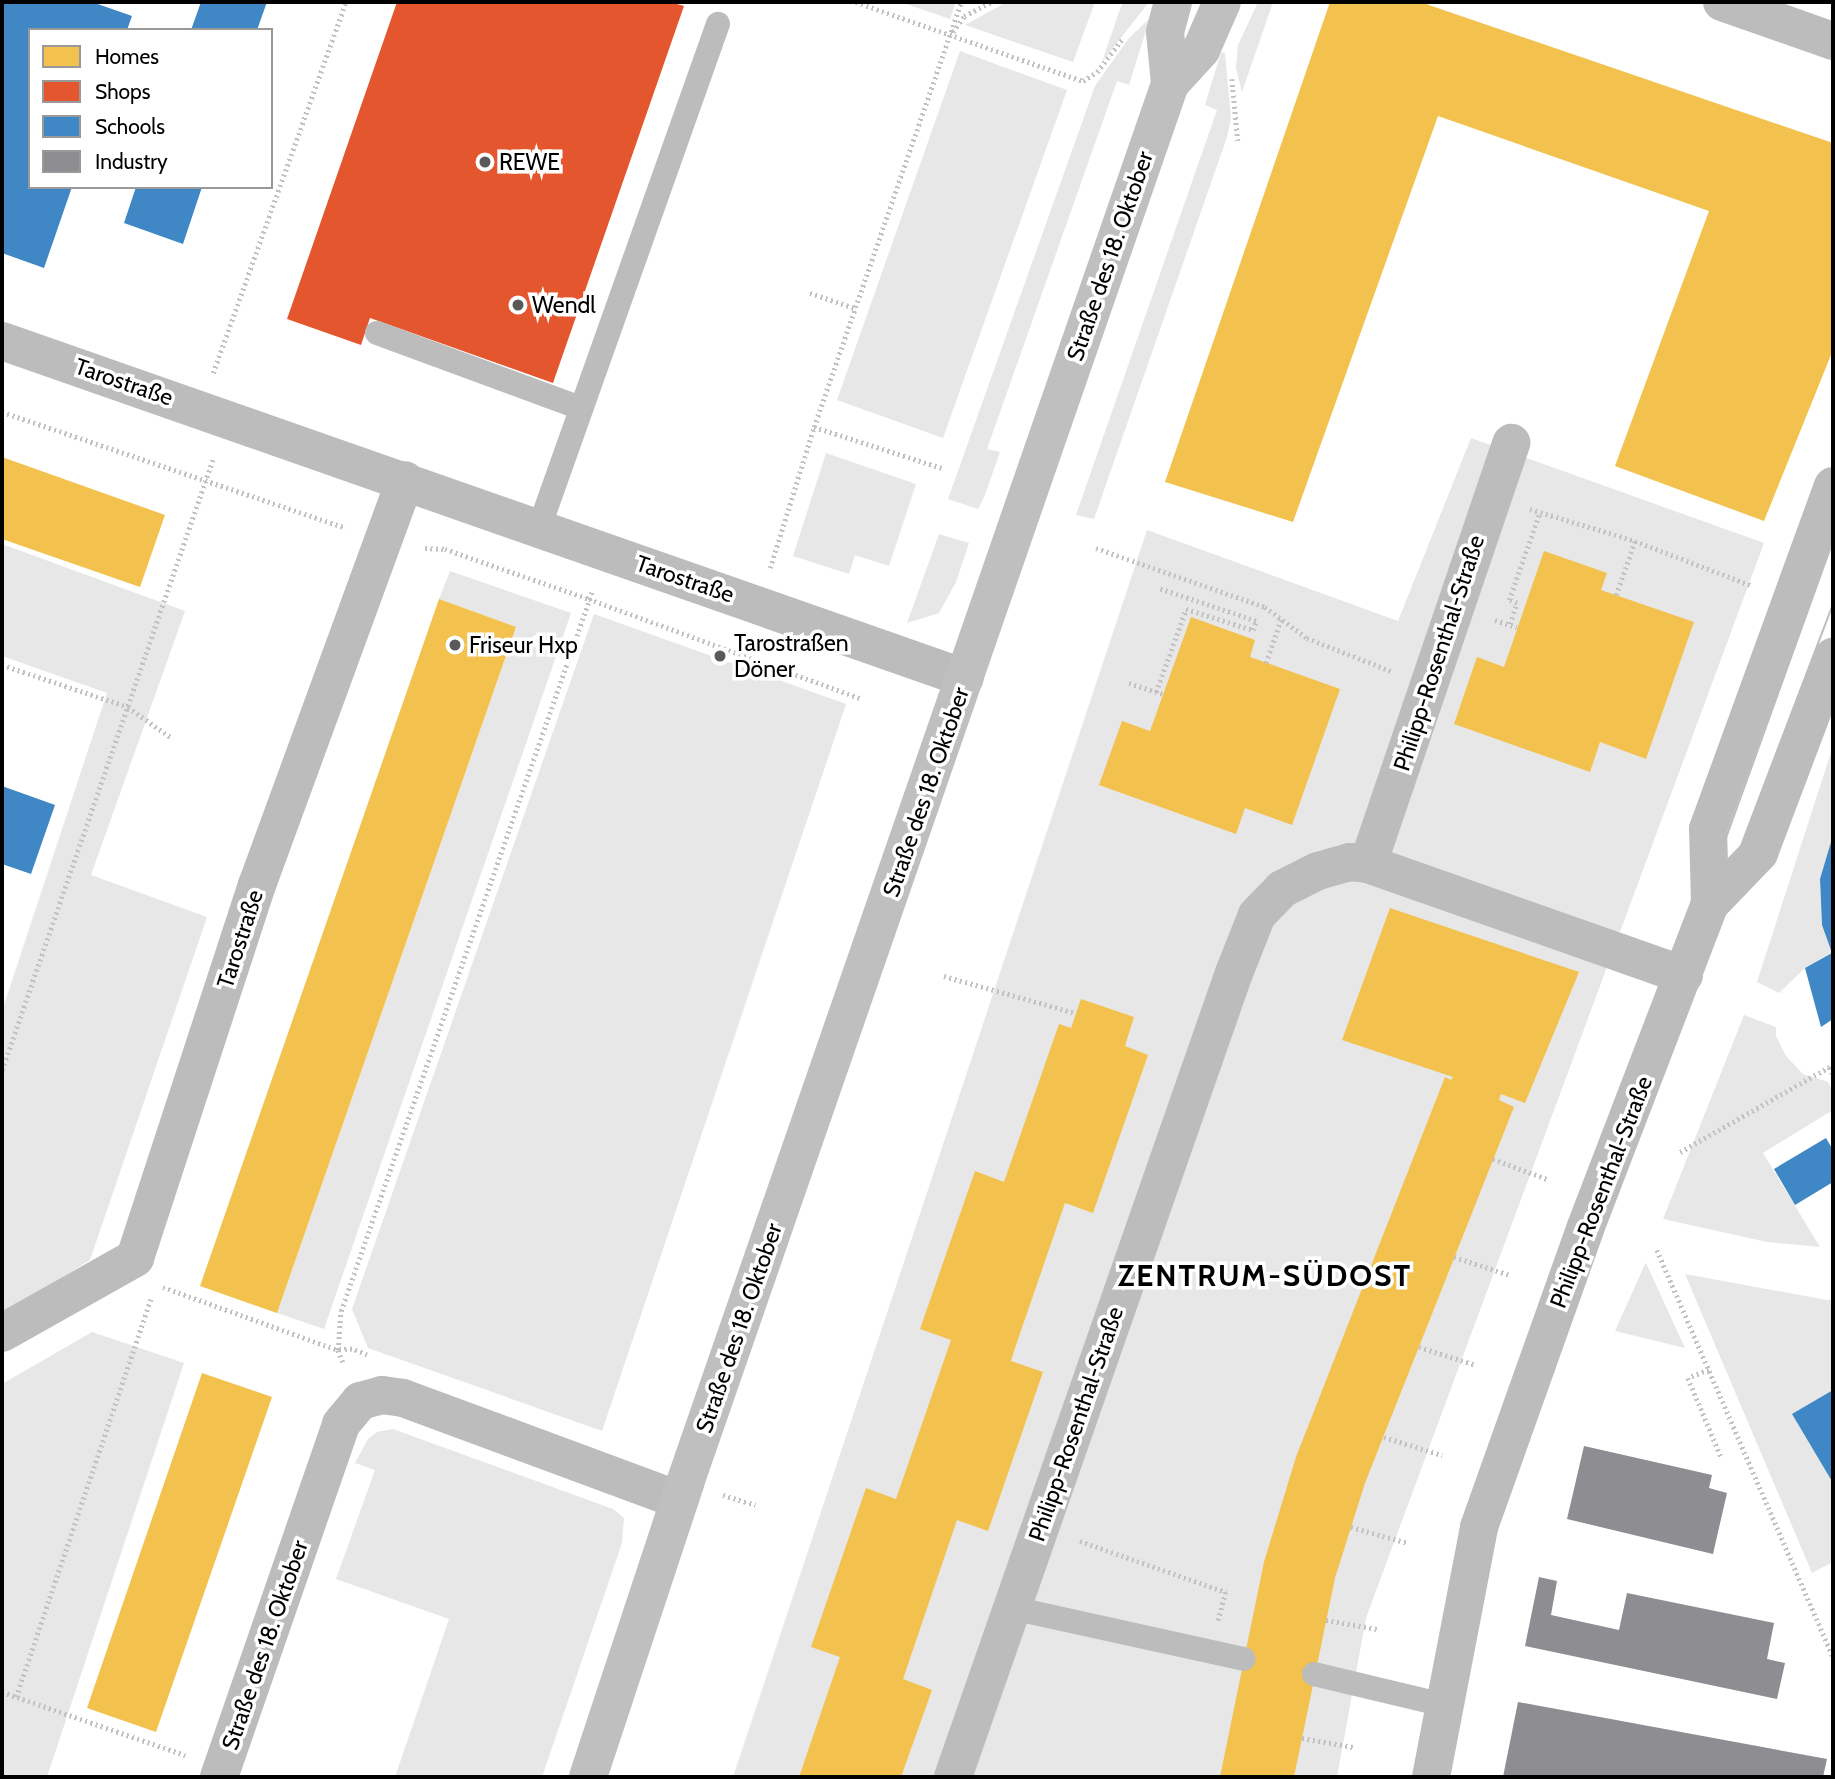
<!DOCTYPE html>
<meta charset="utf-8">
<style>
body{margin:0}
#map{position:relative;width:1835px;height:1779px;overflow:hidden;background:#fff;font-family:Cabin,sans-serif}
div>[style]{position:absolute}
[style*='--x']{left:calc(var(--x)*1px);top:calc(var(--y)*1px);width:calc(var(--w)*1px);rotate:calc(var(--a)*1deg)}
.green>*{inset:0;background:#e7e7e7}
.homes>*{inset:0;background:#f2c14e}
.shops>*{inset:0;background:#e4572e}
.schools>*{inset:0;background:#3f88c5}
.industry>*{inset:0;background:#8d8d92}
.path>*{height:4.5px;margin-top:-2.25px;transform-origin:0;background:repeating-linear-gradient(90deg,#c2c2c2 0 2px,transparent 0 5.5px)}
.service>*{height:24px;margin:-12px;padding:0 12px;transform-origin:12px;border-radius:12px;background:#bcbcbc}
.minor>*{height:38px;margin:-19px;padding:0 19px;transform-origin:19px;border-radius:19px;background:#bcbcbc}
.tertiary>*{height:38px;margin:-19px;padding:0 19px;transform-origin:19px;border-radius:19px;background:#bcbcbc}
.secondary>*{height:38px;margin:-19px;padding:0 19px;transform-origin:19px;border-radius:19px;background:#bfbfbf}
.tram>*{height:2px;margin:-1px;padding:0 1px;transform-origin:1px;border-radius:1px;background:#bcbcbc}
.dots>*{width:19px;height:19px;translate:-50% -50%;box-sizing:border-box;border:4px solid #fff;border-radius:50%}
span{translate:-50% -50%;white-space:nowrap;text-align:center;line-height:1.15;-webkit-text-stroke:7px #fff;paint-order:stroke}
.poi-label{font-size:23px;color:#000}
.left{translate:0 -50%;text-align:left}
.street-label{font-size:23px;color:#000}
.district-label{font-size:30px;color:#000;font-weight:700;letter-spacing:2px}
.frame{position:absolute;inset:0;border:4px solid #000;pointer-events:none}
.legend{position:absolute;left:28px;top:28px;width:245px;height:161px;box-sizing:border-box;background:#fff;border:2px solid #999;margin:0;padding:9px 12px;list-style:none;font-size:21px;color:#000}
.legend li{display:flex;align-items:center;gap:14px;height:35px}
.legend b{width:35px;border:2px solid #999}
</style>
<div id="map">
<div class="green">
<i style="clip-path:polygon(900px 2px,956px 2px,950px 19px)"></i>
<i style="clip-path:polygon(1007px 2px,1095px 2px,1073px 62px,965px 25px)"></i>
<i style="clip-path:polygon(1123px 2px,1149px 2px,1102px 62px,1119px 12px)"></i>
<i style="clip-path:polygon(1258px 2px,1273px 2px,1242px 92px,1236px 68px,1238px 45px)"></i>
<i style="clip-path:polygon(1150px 18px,1129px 85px,1117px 81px,987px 449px,1000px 452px,985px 495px,978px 509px,948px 499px,1095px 86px,1129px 38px)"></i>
<i style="clip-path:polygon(960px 51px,1067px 90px,943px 438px,837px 400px)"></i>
<i style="clip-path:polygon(1221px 52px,1225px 53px,1231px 118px,1227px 137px,1094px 519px,1076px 515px,1217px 110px,1205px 105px)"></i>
<i style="clip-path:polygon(1471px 438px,1764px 543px,1366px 1618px,1337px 1777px,733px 1777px,1147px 530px,1398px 621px)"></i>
<i style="clip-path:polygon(826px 453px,916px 484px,889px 566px,855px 555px,849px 574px,793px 556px)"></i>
<i style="clip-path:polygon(939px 534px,969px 543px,956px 582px,939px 613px,907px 623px)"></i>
<i style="clip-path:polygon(2px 544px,185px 611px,91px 875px,207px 917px,90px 1260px,2px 1315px,2px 1011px,107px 693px,2px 656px)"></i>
<i style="clip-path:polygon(450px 571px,571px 613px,324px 1329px,277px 1313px,516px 627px,439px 599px)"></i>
<i style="clip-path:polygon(594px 614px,846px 704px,602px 1431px,368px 1348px,352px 1309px)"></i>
<i style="clip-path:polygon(1833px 746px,1833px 835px,1820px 879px,1822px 925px,1832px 953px,1805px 968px,1779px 993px,1757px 982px)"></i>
<i style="clip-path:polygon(1744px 1015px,1776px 1027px,1776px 1036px,1786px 1056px,1803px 1074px,1828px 1082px,1833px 1092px,1833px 1110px,1763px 1153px,1820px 1247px,1767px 1242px,1663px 1219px)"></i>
<i style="clip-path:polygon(1646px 1262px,1646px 1263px,1685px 1348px,1615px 1331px)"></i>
<i style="clip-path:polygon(1685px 1274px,1827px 1300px,1833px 1299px,1833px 1390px,1793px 1415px,1833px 1483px,1833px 1562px,1812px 1573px)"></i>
<i style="clip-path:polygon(92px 1332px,184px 1363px,47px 1777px,2px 1777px,2px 1384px)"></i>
<i style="clip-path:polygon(393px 1429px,613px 1509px,624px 1518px,622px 1543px,542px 1777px,395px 1777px,449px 1619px,336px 1579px,375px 1470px,355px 1463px,368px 1439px,377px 1432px)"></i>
</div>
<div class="homes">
<i style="clip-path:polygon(1330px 2px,1420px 2px,1833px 143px,1833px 350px,1764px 521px,1615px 466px,1709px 211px,1438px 116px,1293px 522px,1165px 482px)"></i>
<i style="clip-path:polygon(2px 457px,165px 515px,140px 587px,2px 539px)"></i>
<i style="clip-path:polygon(1544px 551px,1607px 573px,1601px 590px,1694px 622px,1646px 759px,1600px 742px,1590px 772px,1454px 724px,1477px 657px,1504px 667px)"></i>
<i style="clip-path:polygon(439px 599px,516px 627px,277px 1313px,200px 1286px)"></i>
<i style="clip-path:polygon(1191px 617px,1255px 640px,1250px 657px,1340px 689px,1292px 825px,1245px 808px,1236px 834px,1099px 785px,1122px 721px,1150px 731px)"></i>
<i style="clip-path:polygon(1390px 908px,1579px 972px,1525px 1103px,1501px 1094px,1499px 1100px,1514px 1107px,1365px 1483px,1335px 1578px,1294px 1777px,1220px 1777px,1264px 1562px,1296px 1457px,1445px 1077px,1451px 1080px,1453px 1077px,1342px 1040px)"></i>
<i style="clip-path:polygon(1081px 999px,1134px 1017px,1125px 1046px,1148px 1055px,1093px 1213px,1065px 1203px,1015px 1348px,1011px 1361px,1043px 1372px,988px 1531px,957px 1520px,903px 1679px,932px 1690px,901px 1777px,799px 1777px,840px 1657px,811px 1647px,866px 1488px,896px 1499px,951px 1340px,920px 1329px,975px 1171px,1004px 1182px,1059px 1024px,1071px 1028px)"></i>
<i style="clip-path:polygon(202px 1373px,272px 1397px,156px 1732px,87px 1708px)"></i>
</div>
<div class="shops">
<i style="clip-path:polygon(397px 2px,670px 2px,684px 6px,553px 383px,370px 318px,361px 345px,287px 319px)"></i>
</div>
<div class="schools">
<i style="clip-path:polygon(2px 2px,92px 2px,132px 16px,127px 30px,30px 30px,30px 187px,72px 187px,44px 268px,2px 253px)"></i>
<i style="clip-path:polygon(201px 2px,267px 2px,257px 30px,191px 30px)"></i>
<i style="clip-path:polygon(136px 187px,202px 187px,183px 244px,124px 223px)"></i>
<i style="clip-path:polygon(2px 786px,55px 805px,31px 874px,2px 864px)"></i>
<i style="clip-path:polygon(1833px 835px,1833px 1019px,1821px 1027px,1805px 968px,1832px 953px,1822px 925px,1820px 879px)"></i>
<i style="clip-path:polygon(1826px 1138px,1833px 1150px,1833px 1182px,1795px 1205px,1774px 1169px)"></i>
<i style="clip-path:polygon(1833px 1390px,1833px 1483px,1792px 1414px)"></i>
</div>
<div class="industry">
<i style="clip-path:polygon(1584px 1446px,1712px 1475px,1709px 1488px,1727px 1493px,1713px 1554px,1567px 1519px)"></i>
<i style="clip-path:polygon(1539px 1577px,1557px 1581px,1551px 1615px,1619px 1630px,1627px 1593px,1774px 1623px,1767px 1659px,1785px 1663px,1777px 1699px,1525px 1646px)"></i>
<i style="clip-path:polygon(1518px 1702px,1827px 1759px,1823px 1777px,1503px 1777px)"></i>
</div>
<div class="path">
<i style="--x:856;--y:2;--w:240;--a:19.2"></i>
<i style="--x:1083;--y:81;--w:17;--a:-33"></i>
<i style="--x:1097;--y:72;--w:43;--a:-52.6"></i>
<i style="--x:953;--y:32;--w:19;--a:-55"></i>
<i style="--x:964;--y:16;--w:31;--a:-27"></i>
<i style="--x:1232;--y:79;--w:62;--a:84.5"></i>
<i style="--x:810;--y:293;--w:47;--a:18.4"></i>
<i style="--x:213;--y:373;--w:394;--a:-70.3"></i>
<i style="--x:2;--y:412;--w:363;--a:18.6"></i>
<i style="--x:814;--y:427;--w:450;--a:-70.9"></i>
<i style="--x:1530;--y:509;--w:110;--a:16.9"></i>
<i style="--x:1635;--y:541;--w:126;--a:20.9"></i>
<i style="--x:425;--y:548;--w:20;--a:3"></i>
<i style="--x:445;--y:549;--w:152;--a:19.1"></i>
<i style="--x:589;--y:599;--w:291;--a:20.1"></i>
<i style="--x:1096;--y:548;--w:179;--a:19.2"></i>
<i style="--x:1265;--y:607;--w:52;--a:36.4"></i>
<i style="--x:1307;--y:638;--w:90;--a:21.4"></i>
<i style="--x:770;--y:568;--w:148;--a:-72.7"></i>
<i style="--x:814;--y:427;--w:134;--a:17.8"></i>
<i style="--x:1616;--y:595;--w:57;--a:-70.6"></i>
<i style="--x:1495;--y:620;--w:23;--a:18"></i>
<i style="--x:1510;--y:624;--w:22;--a:-72"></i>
<i style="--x:1517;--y:603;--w:9;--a:-159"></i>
<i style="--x:1509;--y:600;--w:93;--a:-70.6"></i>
<i style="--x:1266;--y:663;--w:46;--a:-71.2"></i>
<i style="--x:2;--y:665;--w:133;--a:18.4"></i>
<i style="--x:128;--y:707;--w:55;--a:35.4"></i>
<i style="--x:1129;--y:683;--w:36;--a:18"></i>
<i style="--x:1156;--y:692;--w:88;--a:-70.1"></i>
<i style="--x:1186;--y:609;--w:70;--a:17.4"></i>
<i style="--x:1253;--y:630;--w:9;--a:-72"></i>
<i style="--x:1256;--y:621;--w:101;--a:-161.6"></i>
<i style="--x:944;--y:976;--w:137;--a:15.7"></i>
<i style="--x:2;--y:1070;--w:646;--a:-70.95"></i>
<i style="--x:1680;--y:1152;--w:172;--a:-29.7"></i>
<i style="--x:1829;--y:1067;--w:8;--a:60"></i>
<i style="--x:1493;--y:1159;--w:58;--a:20.3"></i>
<i style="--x:1657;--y:1250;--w:443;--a:66.6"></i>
<i style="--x:1454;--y:1257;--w:59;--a:17.8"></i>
<i style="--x:163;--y:1287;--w:186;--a:19.8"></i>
<i style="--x:338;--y:1350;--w:16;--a:68"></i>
<i style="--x:1419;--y:1347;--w:60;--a:17.5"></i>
<i style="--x:367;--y:1355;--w:16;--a:-158"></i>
<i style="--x:352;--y:1349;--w:14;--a:176"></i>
<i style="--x:338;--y:1350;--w:39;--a:-86"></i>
<i style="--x:341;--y:1311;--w:762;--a:-70.76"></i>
<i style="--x:1709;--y:1370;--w:22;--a:159"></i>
<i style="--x:1688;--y:1378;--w:88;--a:67.2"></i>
<i style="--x:1384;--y:1437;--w:61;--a:17.2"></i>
<i style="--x:723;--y:1495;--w:34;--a:17"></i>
<i style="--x:1351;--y:1527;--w:59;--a:15.7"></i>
<i style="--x:1080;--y:1541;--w:155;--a:19.3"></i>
<i style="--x:1226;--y:1592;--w:30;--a:105"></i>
<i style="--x:1326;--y:1620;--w:52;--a:10"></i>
<i style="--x:2;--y:1692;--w:194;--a:19"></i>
<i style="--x:16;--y:1697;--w:420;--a:-71.3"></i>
<i style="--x:1302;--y:1738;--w:52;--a:10"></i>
</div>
<div class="service">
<i style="--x:377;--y:333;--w:217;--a:20.2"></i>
<i style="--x:539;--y:528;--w:535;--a:-70.45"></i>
<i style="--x:1012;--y:1608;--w:237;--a:12.4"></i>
<i style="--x:1314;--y:1674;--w:134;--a:13.4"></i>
</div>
<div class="minor">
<i style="--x:2;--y:341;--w:1020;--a:19.29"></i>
<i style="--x:1368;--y:864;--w:445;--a:-71.2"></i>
<i style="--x:1710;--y:904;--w:71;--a:-46.1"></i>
<i style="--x:1759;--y:853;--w:210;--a:-69.3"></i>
<i style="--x:2;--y:1333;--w:153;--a:-29.4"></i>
<i style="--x:135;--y:1258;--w:392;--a:-71.9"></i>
<i style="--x:257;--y:885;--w:431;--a:-69.9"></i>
<i style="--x:219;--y:1777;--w:373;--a:-70.9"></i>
<i style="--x:341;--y:1424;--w:30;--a:-50"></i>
<i style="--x:360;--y:1401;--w:23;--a:-15"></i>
<i style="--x:382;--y:1395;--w:21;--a:8"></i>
<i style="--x:403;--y:1398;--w:294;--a:20.3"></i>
<i style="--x:953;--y:1777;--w:852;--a:-70.74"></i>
<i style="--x:1234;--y:973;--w:62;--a:-68.4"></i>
<i style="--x:1257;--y:915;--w:36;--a:-46"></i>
<i style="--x:1282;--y:889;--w:40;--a:-26.6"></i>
<i style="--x:1318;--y:871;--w:33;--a:-16"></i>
<i style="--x:1350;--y:862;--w:18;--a:6"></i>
<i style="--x:1368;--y:864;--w:335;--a:19.4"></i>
<i style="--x:1431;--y:1777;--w:255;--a:-79.1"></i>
<i style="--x:1479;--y:1527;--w:316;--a:-70.4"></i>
<i style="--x:1585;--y:1229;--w:348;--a:-69"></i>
<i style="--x:1710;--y:904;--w:75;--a:-91.5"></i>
<i style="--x:1708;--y:829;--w:365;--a:-70"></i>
</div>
<div class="tertiary">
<i style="--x:1722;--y:2;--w:118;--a:19.4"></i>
</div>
<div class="secondary">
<i style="--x:1170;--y:84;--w:52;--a:-95.5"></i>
<i style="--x:1165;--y:32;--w:31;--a:-75"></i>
<i style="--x:588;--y:1777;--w:310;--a:-71.7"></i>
<i style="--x:685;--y:1483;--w:1481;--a:-70.88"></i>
<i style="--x:1170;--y:84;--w:46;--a:-47.6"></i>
<i style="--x:1201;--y:50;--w:52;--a:-66.4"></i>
</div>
<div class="tram">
<i style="--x:1422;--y:1777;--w:177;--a:-79.9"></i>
<i style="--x:1453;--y:1603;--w:80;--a:-76.3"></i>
<i style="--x:1472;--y:1525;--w:112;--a:-71.2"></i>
<i style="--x:1508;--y:1419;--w:621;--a:-69.43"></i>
<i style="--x:1726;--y:838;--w:316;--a:-70.2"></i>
<i style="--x:1439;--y:1777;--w:171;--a:-79.9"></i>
<i style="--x:1469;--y:1609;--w:81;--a:-75.6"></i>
<i style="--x:1489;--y:1531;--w:114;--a:-71.6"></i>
<i style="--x:1525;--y:1423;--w:217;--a:-70.1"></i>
<i style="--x:1599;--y:1219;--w:658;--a:-69.17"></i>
</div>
<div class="dots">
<i style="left:485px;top:162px;background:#595959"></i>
<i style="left:518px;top:305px;background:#595959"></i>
<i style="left:455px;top:645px;background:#595959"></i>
<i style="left:720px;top:656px;background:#595959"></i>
</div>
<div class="poi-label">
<span class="left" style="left:499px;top:162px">REWE</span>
<span class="left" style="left:532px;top:305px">Wendl</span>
<span class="left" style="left:734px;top:656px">Tarostraßen<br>Döner</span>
<span class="left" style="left:469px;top:645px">Friseur Hxp</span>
</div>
<div class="street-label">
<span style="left:1110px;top:256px;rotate:-71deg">Straße des 18. Oktober</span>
<span style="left:124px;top:382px;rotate:19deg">Tarostraße</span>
<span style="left:685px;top:579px;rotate:19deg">Tarostraße</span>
<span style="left:1439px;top:653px;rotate:-72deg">Philipp-Rosenthal-Straße</span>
<span style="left:926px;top:792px;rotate:-71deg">Straße des 18. Oktober</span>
<span style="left:240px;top:939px;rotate:-72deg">Tarostraße</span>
<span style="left:1601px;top:1192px;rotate:-69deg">Philipp-Rosenthal-Straße</span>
<span style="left:739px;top:1328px;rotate:-71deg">Straße des 18. Oktober</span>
<span style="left:1076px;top:1424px;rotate:-71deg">Philipp-Rosenthal-Straße</span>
<span style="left:265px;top:1645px;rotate:-71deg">Straße des 18. Oktober</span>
</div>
<div class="district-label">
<span style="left:1265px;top:1276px">ZENTRUM-SÜDOST</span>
</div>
<div class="frame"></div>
<ul class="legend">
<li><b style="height:19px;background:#f2c14e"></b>Homes</li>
<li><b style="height:19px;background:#e4572e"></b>Shops</li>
<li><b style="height:19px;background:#3f88c5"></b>Schools</li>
<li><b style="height:19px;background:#8d8d92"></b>Industry</li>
</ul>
</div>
